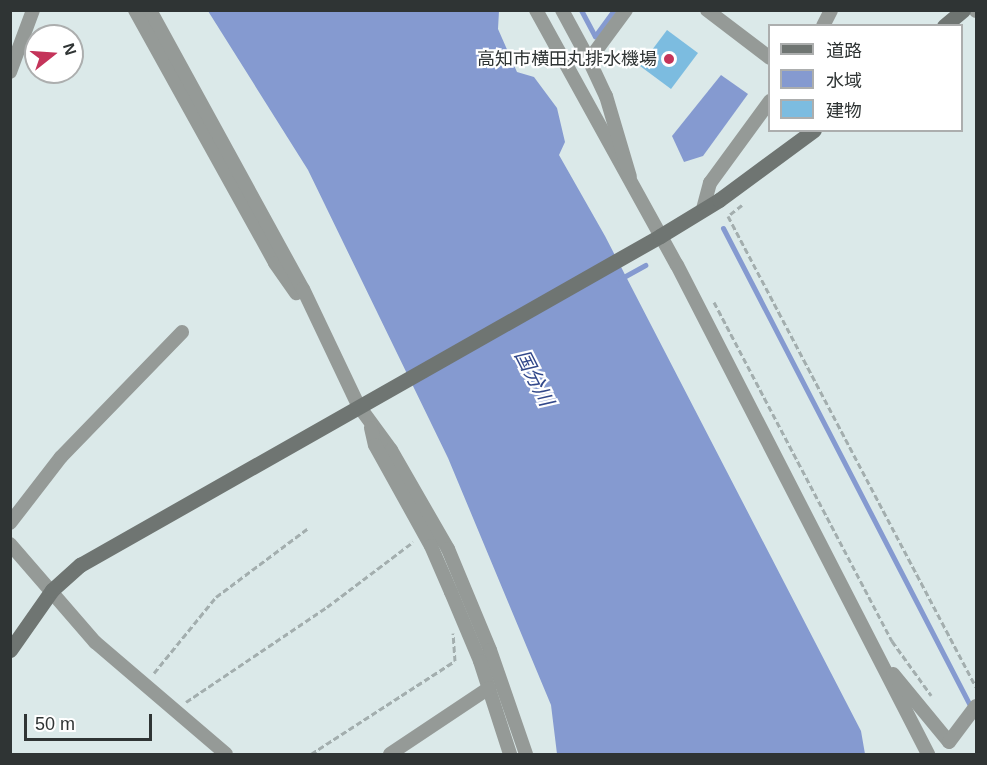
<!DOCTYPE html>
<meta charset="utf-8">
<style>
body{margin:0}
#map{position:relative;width:987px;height:765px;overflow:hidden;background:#dbe9e9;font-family:Helvetica,"Noto Sans JP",sans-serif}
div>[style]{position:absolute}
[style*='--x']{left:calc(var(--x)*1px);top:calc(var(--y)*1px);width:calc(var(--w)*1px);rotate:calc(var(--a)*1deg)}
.water>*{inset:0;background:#859ad0}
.stream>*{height:5px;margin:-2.5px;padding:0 2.5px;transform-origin:2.5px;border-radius:2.5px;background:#859ad0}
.building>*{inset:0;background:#7cbce0}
.path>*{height:3px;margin-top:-1.5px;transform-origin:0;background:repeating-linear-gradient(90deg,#a3aeae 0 6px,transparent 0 9px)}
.street>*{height:14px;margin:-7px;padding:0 7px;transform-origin:7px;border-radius:7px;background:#959a97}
.secondary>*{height:15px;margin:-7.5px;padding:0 7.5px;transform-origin:7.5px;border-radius:7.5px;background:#6f7572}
.dots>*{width:16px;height:16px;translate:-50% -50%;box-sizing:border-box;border:3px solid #fff;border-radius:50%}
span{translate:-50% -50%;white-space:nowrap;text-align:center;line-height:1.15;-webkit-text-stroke:4.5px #fff;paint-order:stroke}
.poi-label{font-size:18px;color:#2f3434}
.right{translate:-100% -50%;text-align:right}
.water-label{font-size:20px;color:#32488a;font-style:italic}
.frame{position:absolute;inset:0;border:12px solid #2f3434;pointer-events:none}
.legend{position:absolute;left:768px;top:24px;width:195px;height:108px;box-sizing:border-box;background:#fff;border:2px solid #acaeae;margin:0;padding:8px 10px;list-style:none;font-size:18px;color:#2f3434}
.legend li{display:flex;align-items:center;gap:12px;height:30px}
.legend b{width:30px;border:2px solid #acaeae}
.north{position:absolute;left:24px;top:24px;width:60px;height:60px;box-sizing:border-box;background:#fff;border:2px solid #acaeae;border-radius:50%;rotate:73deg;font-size:16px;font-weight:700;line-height:24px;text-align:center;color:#2f3434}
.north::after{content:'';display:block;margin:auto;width:21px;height:27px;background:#c4345a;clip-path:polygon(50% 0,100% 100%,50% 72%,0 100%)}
.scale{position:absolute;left:24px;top:714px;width:128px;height:27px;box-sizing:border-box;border:3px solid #2f3434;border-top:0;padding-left:8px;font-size:18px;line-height:21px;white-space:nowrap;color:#2f3434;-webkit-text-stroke:4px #fff;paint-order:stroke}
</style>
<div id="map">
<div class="water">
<i style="clip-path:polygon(208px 11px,499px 11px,498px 29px,517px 72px,534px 77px,557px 108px,565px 142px,559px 155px,605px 236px,861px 731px,865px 754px,557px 754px,551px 705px,448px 458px,308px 170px)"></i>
<i style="clip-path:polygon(721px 75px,748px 94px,703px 156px,684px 162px,672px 136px)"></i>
</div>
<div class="stream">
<i style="--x:581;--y:10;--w:30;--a:62"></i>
<i style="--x:595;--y:36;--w:32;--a:-54"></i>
<i style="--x:723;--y:228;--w:551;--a:62.64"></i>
<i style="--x:620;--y:279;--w:29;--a:-29"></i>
</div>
<div class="building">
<i style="clip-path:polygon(667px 30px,698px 53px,671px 89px,640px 66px)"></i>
</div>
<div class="path">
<i style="--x:742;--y:205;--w:18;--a:142"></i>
<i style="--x:728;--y:216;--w:532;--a:62.23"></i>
<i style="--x:714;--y:302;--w:383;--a:62.3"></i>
<i style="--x:892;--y:641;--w:67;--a:54.2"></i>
<i style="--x:154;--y:673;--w:98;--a:-50.8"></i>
<i style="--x:216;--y:597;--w:114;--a:-36.8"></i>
<i style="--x:186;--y:702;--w:170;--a:-34"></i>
<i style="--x:327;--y:607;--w:108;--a:-37.1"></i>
<i style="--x:311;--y:754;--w:171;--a:-32.9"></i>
<i style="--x:455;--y:661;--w:28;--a:-94"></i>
</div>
<div class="street">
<i style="--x:135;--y:10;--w:289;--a:61"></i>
<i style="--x:275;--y:263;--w:37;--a:55"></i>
<i style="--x:150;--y:10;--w:318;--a:61.3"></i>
<i style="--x:303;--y:289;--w:128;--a:64.6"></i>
<i style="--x:358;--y:405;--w:56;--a:53.7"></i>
<i style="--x:391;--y:450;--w:114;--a:60.1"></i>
<i style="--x:448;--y:549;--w:109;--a:67.4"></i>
<i style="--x:490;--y:650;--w:110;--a:70.9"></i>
<i style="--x:536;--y:10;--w:291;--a:61.1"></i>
<i style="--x:677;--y:265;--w:550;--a:62.83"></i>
<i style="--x:562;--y:10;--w:57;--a:61.6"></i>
<i style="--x:589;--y:60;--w:62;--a:-53.5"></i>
<i style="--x:707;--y:10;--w:79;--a:37.3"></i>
<i style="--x:976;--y:10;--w:1;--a:90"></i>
<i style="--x:823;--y:26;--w:18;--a:-63"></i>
<i style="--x:589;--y:60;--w:40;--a:65"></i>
<i style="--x:606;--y:96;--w:84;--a:73.5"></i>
<i style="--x:10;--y:72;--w:66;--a:-69.6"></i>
<i style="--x:703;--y:209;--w:27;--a:-75"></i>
<i style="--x:710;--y:183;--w:102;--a:-53.8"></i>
<i style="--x:371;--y:428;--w:17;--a:77"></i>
<i style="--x:375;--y:445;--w:115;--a:61"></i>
<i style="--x:431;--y:546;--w:50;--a:66.5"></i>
<i style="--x:451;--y:592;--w:75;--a:67.2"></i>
<i style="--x:480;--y:661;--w:98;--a:72.1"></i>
<i style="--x:10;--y:523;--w:83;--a:-52.3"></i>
<i style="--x:61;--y:457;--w:174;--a:-45.9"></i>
<i style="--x:10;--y:544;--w:130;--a:49.1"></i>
<i style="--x:95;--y:642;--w:172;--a:40.5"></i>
<i style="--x:893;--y:674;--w:88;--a:50.5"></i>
<i style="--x:949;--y:742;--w:45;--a:-53.1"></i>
<i style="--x:390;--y:754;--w:119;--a:-33.7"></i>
</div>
<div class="secondary">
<i style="--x:944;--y:26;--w:25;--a:-40"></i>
<i style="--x:10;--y:650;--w:73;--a:-55"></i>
<i style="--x:52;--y:590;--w:38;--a:-42"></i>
<i style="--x:80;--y:565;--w:667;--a:-29.56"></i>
<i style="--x:660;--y:236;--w:69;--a:-31.4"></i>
<i style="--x:719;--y:200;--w:118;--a:-36.4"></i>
</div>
<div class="dots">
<i style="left:669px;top:59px;background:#c4345a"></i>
</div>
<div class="poi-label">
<span class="right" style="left:657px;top:59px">高知市横田丸排水機場</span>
</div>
<div class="water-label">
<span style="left:534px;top:378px;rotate:63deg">国分川</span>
</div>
<div class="frame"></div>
<ul class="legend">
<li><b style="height:8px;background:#6f7572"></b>道路</li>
<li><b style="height:16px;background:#859ad0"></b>水域</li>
<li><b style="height:16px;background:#7cbce0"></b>建物</li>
</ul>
<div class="north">N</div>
<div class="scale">50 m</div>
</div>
